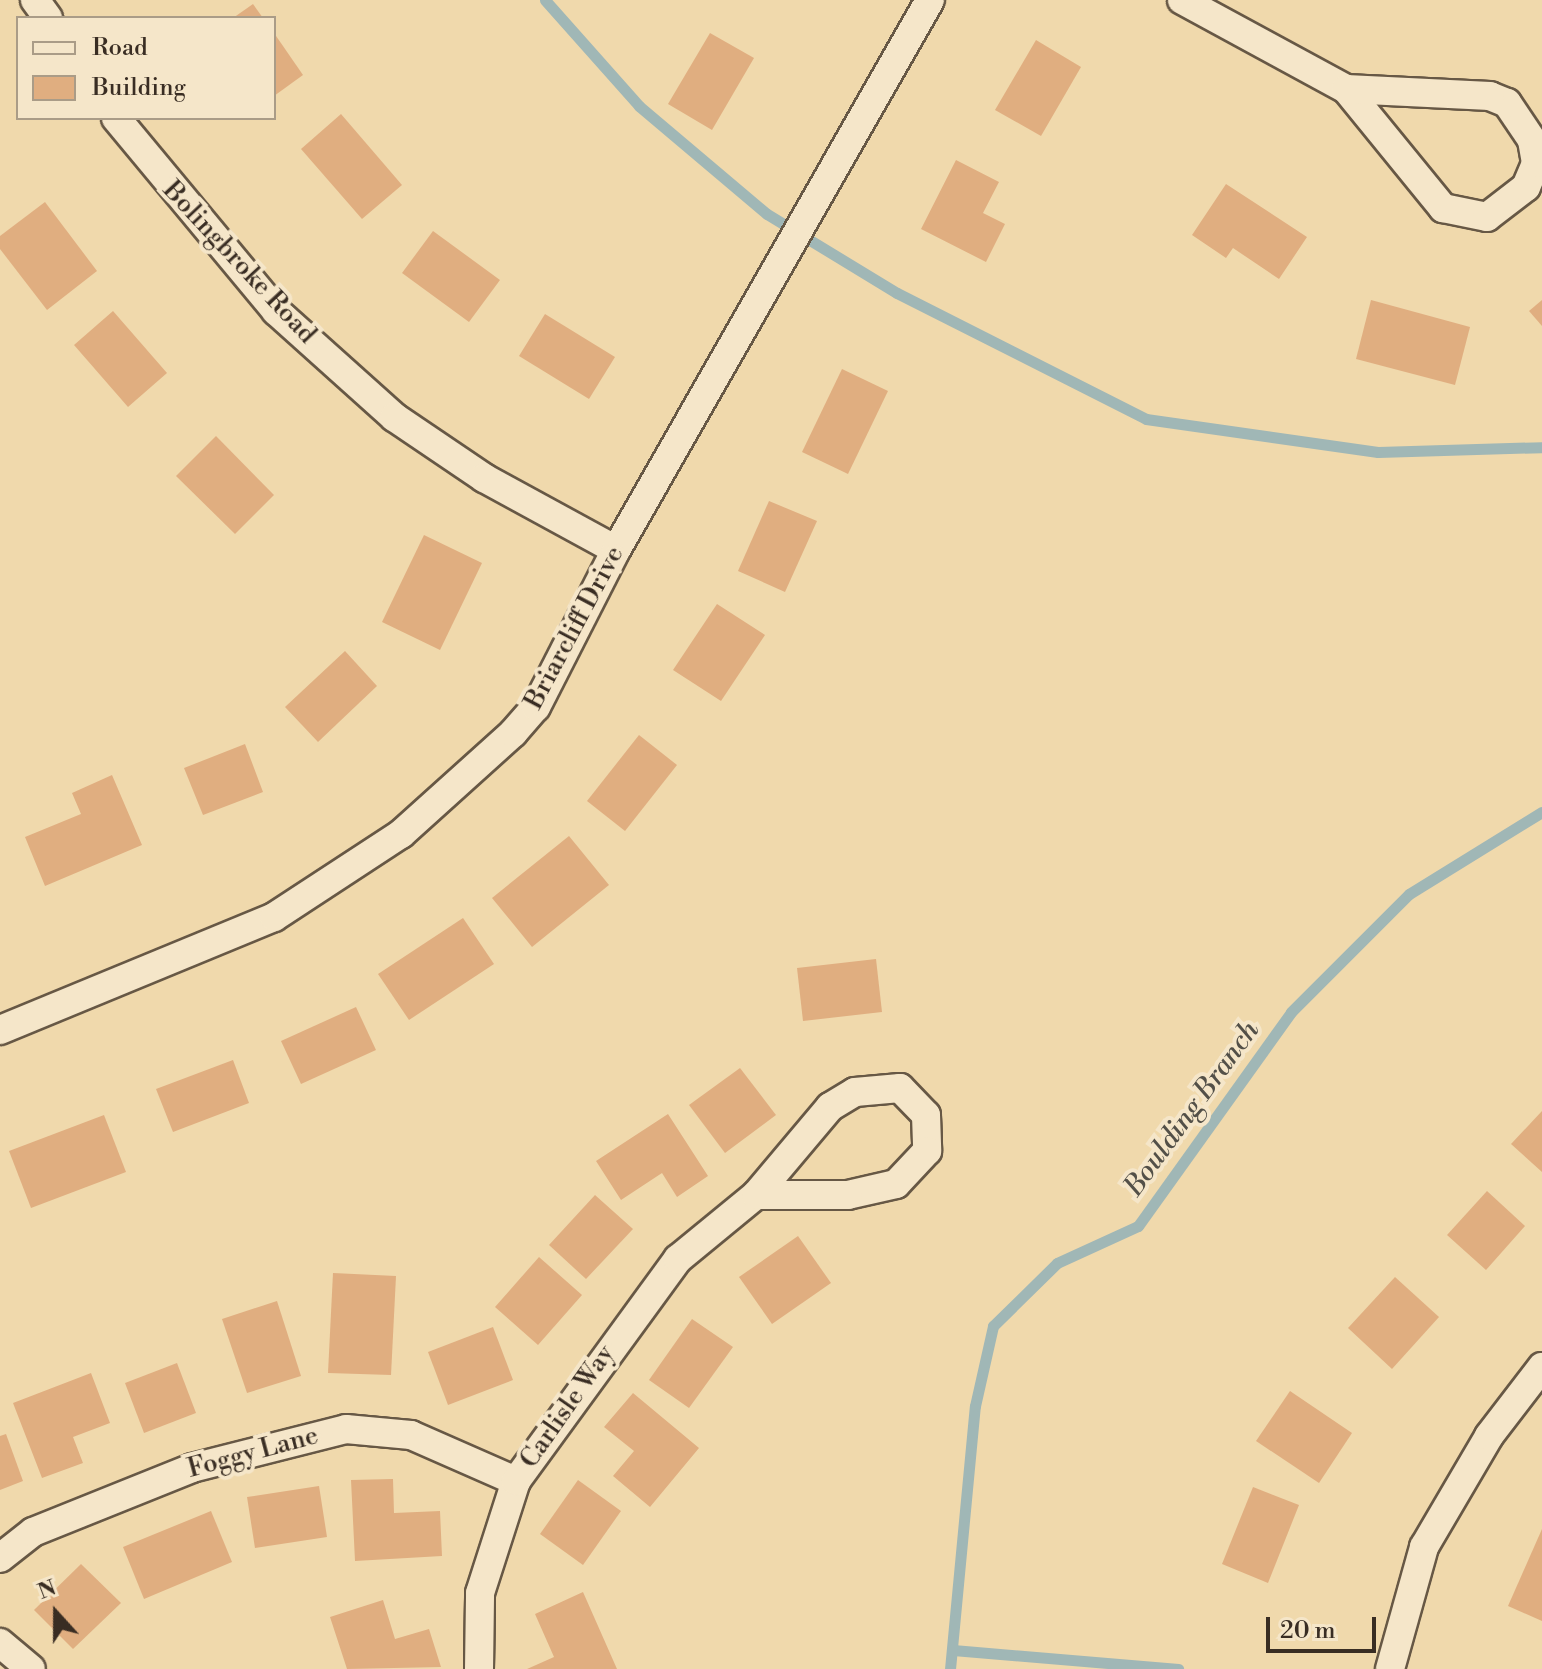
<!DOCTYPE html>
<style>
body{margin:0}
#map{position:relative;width:1542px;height:1669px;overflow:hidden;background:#f0d9ac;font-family:"Libre Bodoni",serif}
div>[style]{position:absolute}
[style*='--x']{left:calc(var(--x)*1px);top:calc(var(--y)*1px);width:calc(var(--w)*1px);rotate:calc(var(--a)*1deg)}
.stream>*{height:11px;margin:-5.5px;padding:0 5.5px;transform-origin:5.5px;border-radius:5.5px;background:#a0b7b6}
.building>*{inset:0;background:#e0ae80}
.roads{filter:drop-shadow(2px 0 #675845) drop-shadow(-2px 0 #675845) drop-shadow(0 2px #675845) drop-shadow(0 -2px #675845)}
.minor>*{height:28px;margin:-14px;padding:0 14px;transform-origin:14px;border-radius:14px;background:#f5e6c9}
span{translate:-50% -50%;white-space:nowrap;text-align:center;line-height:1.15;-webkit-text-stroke:8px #f5e6c9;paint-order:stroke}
.street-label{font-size:26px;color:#392d23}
.water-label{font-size:28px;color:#535048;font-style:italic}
.legend{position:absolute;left:16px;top:16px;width:260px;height:104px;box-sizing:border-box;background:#f5e6c9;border:2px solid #aa9c87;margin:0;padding:10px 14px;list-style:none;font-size:24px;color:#392d23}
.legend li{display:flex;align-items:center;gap:16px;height:40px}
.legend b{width:40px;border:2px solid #aa9c87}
.north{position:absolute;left:16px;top:1573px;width:80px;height:80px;-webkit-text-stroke:6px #f5e6c9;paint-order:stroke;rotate:339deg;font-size:22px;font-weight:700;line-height:32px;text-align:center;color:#392d23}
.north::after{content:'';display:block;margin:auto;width:28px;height:36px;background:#392d23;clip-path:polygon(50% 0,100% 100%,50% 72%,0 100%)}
.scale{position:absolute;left:1266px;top:1617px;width:110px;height:36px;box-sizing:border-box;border:4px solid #392d23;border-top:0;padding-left:10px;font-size:24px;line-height:28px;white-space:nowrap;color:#392d23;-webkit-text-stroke:6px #f5e6c9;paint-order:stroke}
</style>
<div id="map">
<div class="stream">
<i style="--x:545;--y:0;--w:142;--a:48.4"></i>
<i style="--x:639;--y:106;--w:167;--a:40.2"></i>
<i style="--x:767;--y:214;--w:152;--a:31.3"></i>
<i style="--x:897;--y:293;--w:279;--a:26.8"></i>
<i style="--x:1146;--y:419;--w:234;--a:8.1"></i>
<i style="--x:1378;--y:452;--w:164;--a:-1.7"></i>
<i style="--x:953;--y:1650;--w:226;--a:4.8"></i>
<i style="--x:950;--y:1669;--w:264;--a:-84.6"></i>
<i style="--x:975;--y:1406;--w:82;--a:-77.3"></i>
<i style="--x:993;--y:1326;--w:90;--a:-44.5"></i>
<i style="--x:1057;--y:1263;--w:89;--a:-24.6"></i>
<i style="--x:1138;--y:1226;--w:263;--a:-54.4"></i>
<i style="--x:1291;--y:1012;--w:167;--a:-45"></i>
<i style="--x:1409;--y:894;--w:156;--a:-31.7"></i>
</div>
<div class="building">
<i style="clip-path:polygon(253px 4px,263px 18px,233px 18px)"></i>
<i style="clip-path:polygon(274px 33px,303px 75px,274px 96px)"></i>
<i style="clip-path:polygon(710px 33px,754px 58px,712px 130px,668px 104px)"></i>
<i style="clip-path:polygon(1036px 40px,1081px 67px,1041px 136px,995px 110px)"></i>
<i style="clip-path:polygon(341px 114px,402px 185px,362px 219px,301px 149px)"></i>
<i style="clip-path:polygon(956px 160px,999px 182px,983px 213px,1005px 224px,986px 262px,921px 229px)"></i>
<i style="clip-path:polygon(1226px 184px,1307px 237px,1279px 279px,1233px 248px,1226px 258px,1192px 235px)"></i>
<i style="clip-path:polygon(45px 202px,97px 271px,47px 310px,0 249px,0 236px)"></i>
<i style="clip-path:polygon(433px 231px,500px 280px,469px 322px,402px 273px)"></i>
<i style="clip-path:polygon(1371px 300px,1470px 327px,1455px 385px,1356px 359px)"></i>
<i style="clip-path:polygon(1542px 300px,1542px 326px,1529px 311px)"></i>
<i style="clip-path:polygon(113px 311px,167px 373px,128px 407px,74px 345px)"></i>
<i style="clip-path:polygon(545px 314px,615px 357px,589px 399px,519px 356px)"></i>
<i style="clip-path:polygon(842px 369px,888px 391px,848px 474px,802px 452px)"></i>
<i style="clip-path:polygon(216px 436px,274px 495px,235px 534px,176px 476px)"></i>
<i style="clip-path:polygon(769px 501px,817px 521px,785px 592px,738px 571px)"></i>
<i style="clip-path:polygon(424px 535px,482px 563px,440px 650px,382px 622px)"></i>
<i style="clip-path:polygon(717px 604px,765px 635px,721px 701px,673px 670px)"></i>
<i style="clip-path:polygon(345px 651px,377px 686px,318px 742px,285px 707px)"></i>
<i style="clip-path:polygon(639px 735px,677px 765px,625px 831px,587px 801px)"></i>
<i style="clip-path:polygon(245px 744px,263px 792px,203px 815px,184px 768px)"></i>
<i style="clip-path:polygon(112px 775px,142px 845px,45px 886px,25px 837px,81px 814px,72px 793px)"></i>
<i style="clip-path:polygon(569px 836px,609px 885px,532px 947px,492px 898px)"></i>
<i style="clip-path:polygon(463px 918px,494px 964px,409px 1020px,378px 974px)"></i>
<i style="clip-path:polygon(876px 959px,882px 1012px,803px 1021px,797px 968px)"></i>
<i style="clip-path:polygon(356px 1007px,376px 1050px,301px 1084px,281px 1041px)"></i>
<i style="clip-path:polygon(233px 1060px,249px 1103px,173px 1132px,156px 1089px)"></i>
<i style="clip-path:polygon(740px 1068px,776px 1115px,725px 1153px,689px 1105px)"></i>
<i style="clip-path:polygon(1542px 1111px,1542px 1172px,1511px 1144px)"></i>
<i style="clip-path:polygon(668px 1114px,708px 1176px,677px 1197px,662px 1173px,621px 1200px,596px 1161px)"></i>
<i style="clip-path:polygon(104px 1115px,126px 1172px,31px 1208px,9px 1151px)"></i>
<i style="clip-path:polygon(1487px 1191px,1525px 1226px,1486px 1270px,1447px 1235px)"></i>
<i style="clip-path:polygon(595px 1195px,633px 1229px,586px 1279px,549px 1245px)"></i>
<i style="clip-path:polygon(798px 1236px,831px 1283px,772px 1324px,739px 1277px)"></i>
<i style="clip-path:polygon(539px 1257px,582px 1295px,538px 1345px,495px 1307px)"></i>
<i style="clip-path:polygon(333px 1273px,396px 1276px,391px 1375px,328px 1373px)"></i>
<i style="clip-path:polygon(1395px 1277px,1439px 1317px,1392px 1369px,1348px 1328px)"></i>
<i style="clip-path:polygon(277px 1301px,301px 1376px,247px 1393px,222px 1319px)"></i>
<i style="clip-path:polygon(692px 1319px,733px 1347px,689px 1408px,649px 1380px)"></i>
<i style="clip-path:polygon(493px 1327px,513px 1380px,448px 1405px,428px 1352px)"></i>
<i style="clip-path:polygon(177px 1363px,196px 1413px,144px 1433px,125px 1383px)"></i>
<i style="clip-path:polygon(91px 1373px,110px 1423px,73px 1437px,83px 1463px,42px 1478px,13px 1403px)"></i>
<i style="clip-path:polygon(1290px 1391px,1352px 1433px,1319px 1483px,1256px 1441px)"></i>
<i style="clip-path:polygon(633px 1393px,699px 1448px,650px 1507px,613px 1476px,634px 1451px,604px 1427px)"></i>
<i style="clip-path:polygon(6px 1434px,23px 1481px,0 1490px,0 1436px)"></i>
<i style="clip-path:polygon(393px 1479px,394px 1513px,440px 1511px,442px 1556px,355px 1561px,351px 1480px)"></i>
<i style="clip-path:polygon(578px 1480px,621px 1511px,583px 1565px,540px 1534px)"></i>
<i style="clip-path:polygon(319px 1486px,327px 1537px,255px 1548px,247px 1497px)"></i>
<i style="clip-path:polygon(1253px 1487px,1299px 1505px,1268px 1583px,1222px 1564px)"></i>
<i style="clip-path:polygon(211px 1511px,232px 1562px,144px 1599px,123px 1547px)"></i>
<i style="clip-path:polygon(1542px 1529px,1542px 1621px,1508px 1606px)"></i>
<i style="clip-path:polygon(81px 1564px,121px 1603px,73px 1649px,34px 1610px)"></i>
<i style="clip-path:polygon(583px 1592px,617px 1669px,527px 1669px,554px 1657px,535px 1614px)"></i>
<i style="clip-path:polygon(383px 1600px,395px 1639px,429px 1629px,441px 1667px,347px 1669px,330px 1617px)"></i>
</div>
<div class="roads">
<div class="minor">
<i style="--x:35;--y:0;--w:22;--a:54"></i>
<i style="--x:1182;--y:0;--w:187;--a:28.5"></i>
<i style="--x:1346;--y:89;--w:154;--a:50.8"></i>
<i style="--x:1443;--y:208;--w:45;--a:11.6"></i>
<i style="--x:1487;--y:217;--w:49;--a:-37.6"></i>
<i style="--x:1526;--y:187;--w:26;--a:-67"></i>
<i style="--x:1536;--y:163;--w:23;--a:-100"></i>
<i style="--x:1532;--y:140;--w:45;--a:-124"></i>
<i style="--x:1507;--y:103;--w:18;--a:-158"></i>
<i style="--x:1490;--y:96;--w:144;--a:-177.2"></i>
<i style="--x:116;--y:118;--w:251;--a:50.3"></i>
<i style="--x:276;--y:311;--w:159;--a:41.9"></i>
<i style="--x:394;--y:417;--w:109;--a:34.1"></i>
<i style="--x:484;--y:478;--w:150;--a:28.6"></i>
<i style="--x:0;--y:1030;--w:296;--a:-22.4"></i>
<i style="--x:274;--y:917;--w:152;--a:-33.2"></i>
<i style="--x:401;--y:834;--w:151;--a:-42"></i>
<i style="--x:513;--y:733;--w:35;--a:-49"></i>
<i style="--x:536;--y:707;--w:176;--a:-63"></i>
<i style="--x:616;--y:550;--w:633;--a:-60.28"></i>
<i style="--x:0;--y:1558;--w:42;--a:-38.2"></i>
<i style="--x:33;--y:1532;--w:171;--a:-21.9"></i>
<i style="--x:192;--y:1468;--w:159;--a:-14.2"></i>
<i style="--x:346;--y:1429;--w:65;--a:5.3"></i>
<i style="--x:411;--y:1435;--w:115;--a:23.7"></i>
<i style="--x:0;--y:1643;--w:40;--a:40"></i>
<i style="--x:479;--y:1669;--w:76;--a:-89.2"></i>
<i style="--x:480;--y:1593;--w:118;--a:-72.2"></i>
<i style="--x:516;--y:1481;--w:275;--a:-53.9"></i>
<i style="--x:678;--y:1259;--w:101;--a:-39.4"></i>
<i style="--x:756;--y:1195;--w:115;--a:-49.9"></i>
<i style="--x:830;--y:1107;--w:29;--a:-31"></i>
<i style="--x:855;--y:1092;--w:45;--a:-5.1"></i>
<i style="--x:900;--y:1088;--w:37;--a:46"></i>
<i style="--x:926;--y:1115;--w:36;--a:88"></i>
<i style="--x:927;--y:1151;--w:45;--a:133.2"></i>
<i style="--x:896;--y:1184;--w:49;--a:167.1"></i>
<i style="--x:848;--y:1195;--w:92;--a:180"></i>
<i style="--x:1390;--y:1669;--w:127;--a:-74.4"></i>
<i style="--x:1424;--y:1547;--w:129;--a:-59.6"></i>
<i style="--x:1489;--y:1436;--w:87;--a:-52.5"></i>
</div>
</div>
<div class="street-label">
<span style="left:239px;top:263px;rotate:47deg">Bolingbroke Road</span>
<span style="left:575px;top:628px;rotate:-62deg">Briarcliff Drive</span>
<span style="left:568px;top:1407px;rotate:-55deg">Carlisle Way</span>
<span style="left:253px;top:1453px;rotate:-15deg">Foggy Lane</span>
</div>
<div class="water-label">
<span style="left:1192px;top:1109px;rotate:-54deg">Boulding Branch</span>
</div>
<ul class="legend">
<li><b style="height:10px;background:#f5e6c9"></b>Road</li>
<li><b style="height:22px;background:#e0ae80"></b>Building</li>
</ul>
<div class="north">N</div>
<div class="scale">20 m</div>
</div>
